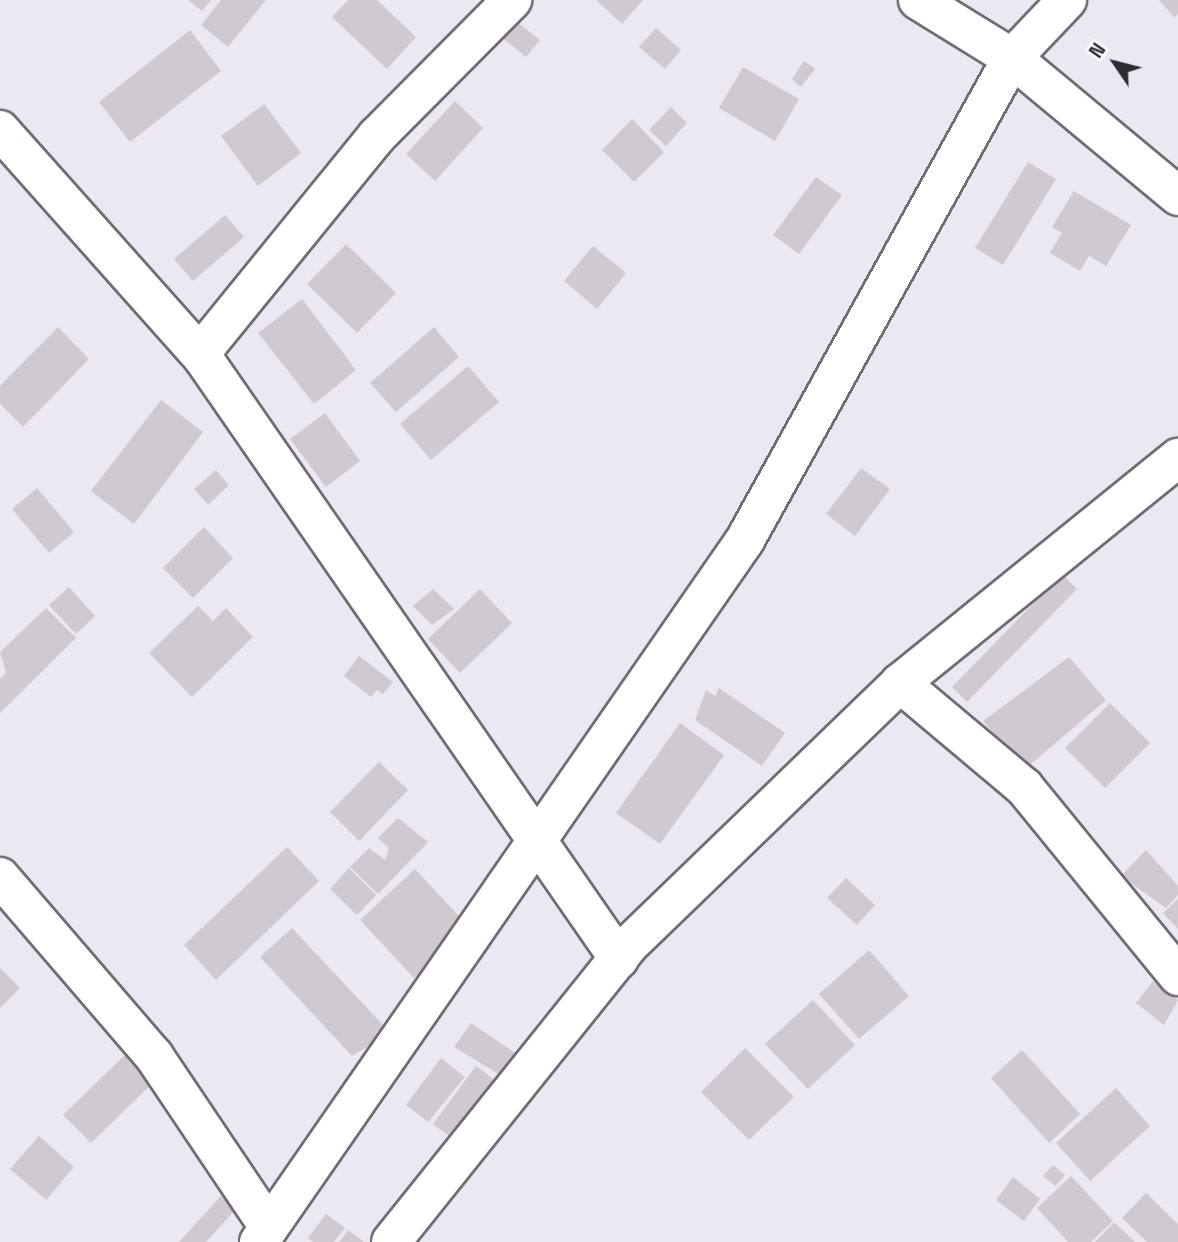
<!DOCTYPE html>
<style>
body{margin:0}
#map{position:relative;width:1178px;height:1242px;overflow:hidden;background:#ebe8f2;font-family:"Space Grotesk",sans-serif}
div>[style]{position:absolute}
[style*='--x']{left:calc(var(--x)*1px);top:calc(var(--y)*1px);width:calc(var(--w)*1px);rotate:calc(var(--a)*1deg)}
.building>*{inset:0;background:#d1c9d0}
.roads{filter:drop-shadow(2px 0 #6f6c75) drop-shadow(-2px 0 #6f6c75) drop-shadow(0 2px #6f6c75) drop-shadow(0 -2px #6f6c75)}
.minor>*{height:38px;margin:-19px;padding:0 19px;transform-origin:19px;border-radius:19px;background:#fff}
span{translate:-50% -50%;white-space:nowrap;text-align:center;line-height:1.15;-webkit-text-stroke:7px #fff;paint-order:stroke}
.north{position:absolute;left:1080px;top:28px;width:70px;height:70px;-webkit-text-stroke:5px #fff;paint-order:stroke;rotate:305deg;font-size:19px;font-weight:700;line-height:28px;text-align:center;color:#2d2c30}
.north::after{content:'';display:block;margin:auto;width:24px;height:32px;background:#2d2c30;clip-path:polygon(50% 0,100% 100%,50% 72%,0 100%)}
</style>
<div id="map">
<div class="building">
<i style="clip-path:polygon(188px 0,211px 0,202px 11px)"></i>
<i style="clip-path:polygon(221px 0,266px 0,228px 47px,201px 25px)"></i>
<i style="clip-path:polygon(348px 0,377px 0,416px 37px,387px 69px,332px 17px)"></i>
<i style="clip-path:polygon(596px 0,643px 0,622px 24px)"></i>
<i style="clip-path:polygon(1159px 0,1178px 0,1178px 14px,1175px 18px)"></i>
<i style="clip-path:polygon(513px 19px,540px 40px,526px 57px,500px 36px)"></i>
<i style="clip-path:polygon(656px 28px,681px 50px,665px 69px,639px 47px)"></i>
<i style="clip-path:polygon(190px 30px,221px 71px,130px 142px,99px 102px)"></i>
<i style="clip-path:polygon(804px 61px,815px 69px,801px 87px,792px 79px)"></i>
<i style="clip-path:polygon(743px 67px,799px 99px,775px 141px,719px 108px)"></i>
<i style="clip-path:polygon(455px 101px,483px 128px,435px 181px,406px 154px)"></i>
<i style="clip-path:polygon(264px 104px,301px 153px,258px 186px,221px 136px)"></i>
<i style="clip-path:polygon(671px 107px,687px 123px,666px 146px,649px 130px)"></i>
<i style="clip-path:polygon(632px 119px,664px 152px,634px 182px,602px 150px)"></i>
<i style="clip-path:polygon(1028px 162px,1056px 179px,1003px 265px,975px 248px)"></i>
<i style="clip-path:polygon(816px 177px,842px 195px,799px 254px,773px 235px)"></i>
<i style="clip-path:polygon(1074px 191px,1131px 225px,1106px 266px,1089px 256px,1080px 271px,1050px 253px,1062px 233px,1052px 227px)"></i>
<i style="clip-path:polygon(225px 215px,244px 237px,193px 281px,174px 259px)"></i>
<i style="clip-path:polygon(346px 244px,396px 293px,357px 333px,307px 284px)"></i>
<i style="clip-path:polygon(593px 246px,626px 273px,597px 309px,564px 281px)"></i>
<i style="clip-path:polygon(302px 299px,356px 370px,314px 404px,258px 333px)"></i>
<i style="clip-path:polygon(58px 327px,89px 359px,23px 427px,0 404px,0 386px)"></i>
<i style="clip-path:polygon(434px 327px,459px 357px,396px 412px,370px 383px)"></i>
<i style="clip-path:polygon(468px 366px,499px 402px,431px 460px,400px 424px)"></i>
<i style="clip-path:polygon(161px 400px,203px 432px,134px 524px,91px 491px)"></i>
<i style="clip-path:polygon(325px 413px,360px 461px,326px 487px,290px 439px)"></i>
<i style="clip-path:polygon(861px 468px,890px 489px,855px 536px,826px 514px)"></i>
<i style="clip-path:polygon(216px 470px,229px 485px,208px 505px,194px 489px)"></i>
<i style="clip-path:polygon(37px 488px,74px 532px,49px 553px,12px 509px)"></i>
<i style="clip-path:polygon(204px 527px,233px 558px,193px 598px,163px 568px)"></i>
<i style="clip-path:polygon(1062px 574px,1077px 589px,967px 702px,952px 687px)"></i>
<i style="clip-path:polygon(69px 587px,95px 616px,76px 634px,49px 605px)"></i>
<i style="clip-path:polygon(433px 589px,454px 609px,432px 625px,413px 606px)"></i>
<i style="clip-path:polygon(480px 589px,512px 623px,460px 673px,428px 639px)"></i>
<i style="clip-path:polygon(198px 606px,213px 621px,226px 608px,253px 637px,192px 697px,149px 653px)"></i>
<i style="clip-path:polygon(46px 608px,76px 638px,0 713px,0 679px,6px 673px,0 652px)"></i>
<i style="clip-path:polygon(359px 656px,393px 682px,383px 694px,377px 690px,371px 697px,344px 676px)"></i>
<i style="clip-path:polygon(1069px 657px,1106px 700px,1024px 770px,983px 721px)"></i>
<i style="clip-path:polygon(719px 688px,785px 733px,762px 766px,695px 720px,706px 690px,715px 696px)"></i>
<i style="clip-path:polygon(1110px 703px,1150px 743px,1105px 788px,1065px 748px)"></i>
<i style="clip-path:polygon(680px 723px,724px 755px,660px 844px,616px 813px)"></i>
<i style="clip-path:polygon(379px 762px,408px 790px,359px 841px,330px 812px)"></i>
<i style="clip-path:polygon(398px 818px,428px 842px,378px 894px,350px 867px,369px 848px,385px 860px,389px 848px,378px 838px)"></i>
<i style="clip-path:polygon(287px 847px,319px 881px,216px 980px,184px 945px)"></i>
<i style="clip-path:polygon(1146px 850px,1178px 886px,1178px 895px,1166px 908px,1121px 876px)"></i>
<i style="clip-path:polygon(349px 868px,376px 895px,357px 915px,330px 889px)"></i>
<i style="clip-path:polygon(415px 869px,469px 927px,414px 978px,360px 920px)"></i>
<i style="clip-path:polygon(846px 878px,875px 905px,857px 925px,827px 898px)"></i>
<i style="clip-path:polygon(1178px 899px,1178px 929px,1163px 913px)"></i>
<i style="clip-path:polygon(292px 928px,384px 1026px,377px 1041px,352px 1056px,260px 957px)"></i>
<i style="clip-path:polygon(869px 950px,909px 996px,859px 1039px,819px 994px)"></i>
<i style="clip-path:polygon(0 968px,20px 988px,0 1008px)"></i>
<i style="clip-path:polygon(1153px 981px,1178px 1000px,1164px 1025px,1136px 1003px)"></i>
<i style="clip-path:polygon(813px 1000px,855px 1045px,808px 1089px,765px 1044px)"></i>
<i style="clip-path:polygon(471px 1023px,521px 1057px,507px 1079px,454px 1047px)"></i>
<i style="clip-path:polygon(745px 1048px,794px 1097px,749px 1140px,701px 1092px)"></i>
<i style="clip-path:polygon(130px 1050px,158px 1078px,91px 1143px,63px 1115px)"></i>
<i style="clip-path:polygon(1022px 1050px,1080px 1114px,1049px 1143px,991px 1078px)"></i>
<i style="clip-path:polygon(441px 1058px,465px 1077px,428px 1122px,406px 1105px)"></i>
<i style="clip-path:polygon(476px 1066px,500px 1084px,458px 1142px,433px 1124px)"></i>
<i style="clip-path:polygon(1116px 1088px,1150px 1126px,1090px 1181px,1056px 1143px)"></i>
<i style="clip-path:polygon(39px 1136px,74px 1167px,46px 1200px,10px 1169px)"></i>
<i style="clip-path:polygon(1053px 1165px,1065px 1175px,1055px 1186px,1043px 1176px)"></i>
<i style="clip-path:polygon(1071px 1176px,1113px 1221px,1091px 1242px,1068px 1242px,1037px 1208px)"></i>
<i style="clip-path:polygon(1013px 1177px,1040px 1199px,1024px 1221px,996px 1200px)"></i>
<i style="clip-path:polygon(1146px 1193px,1178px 1224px,1178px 1242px,1147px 1242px,1122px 1218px)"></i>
<i style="clip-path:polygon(221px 1196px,236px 1209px,206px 1242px,179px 1242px)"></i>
<i style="clip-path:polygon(326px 1214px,345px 1228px,334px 1242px,313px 1242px,308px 1238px)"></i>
<i style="clip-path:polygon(1114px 1222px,1135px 1242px,1095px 1242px)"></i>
<i style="clip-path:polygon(348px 1230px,364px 1242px,339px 1242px)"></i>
</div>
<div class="roads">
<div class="minor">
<i style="--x:918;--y:0;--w:110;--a:31.7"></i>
<i style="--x:1012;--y:58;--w:216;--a:39.7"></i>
<i style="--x:0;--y:130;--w:305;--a:48.3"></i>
<i style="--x:203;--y:358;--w:731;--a:55.31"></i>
<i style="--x:203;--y:358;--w:14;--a:-73"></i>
<i style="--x:207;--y:345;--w:269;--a:-50.9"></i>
<i style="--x:377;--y:136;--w:192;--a:-45.2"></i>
<i style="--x:900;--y:683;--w:162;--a:40"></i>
<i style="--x:1024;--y:787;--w:244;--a:50.8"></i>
<i style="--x:0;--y:877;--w:236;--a:49.3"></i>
<i style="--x:154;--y:1056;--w:206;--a:56.1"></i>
<i style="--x:259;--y:1242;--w:854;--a:-55.3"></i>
<i style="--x:745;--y:540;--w:551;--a:-61.02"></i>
<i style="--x:1012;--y:58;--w:80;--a:-46.5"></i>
<i style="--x:391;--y:1242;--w:382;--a:-51.3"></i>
<i style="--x:630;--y:944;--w:376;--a:-44"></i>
<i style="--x:900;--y:683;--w:358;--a:-39"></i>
</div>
</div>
<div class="north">N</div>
</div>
